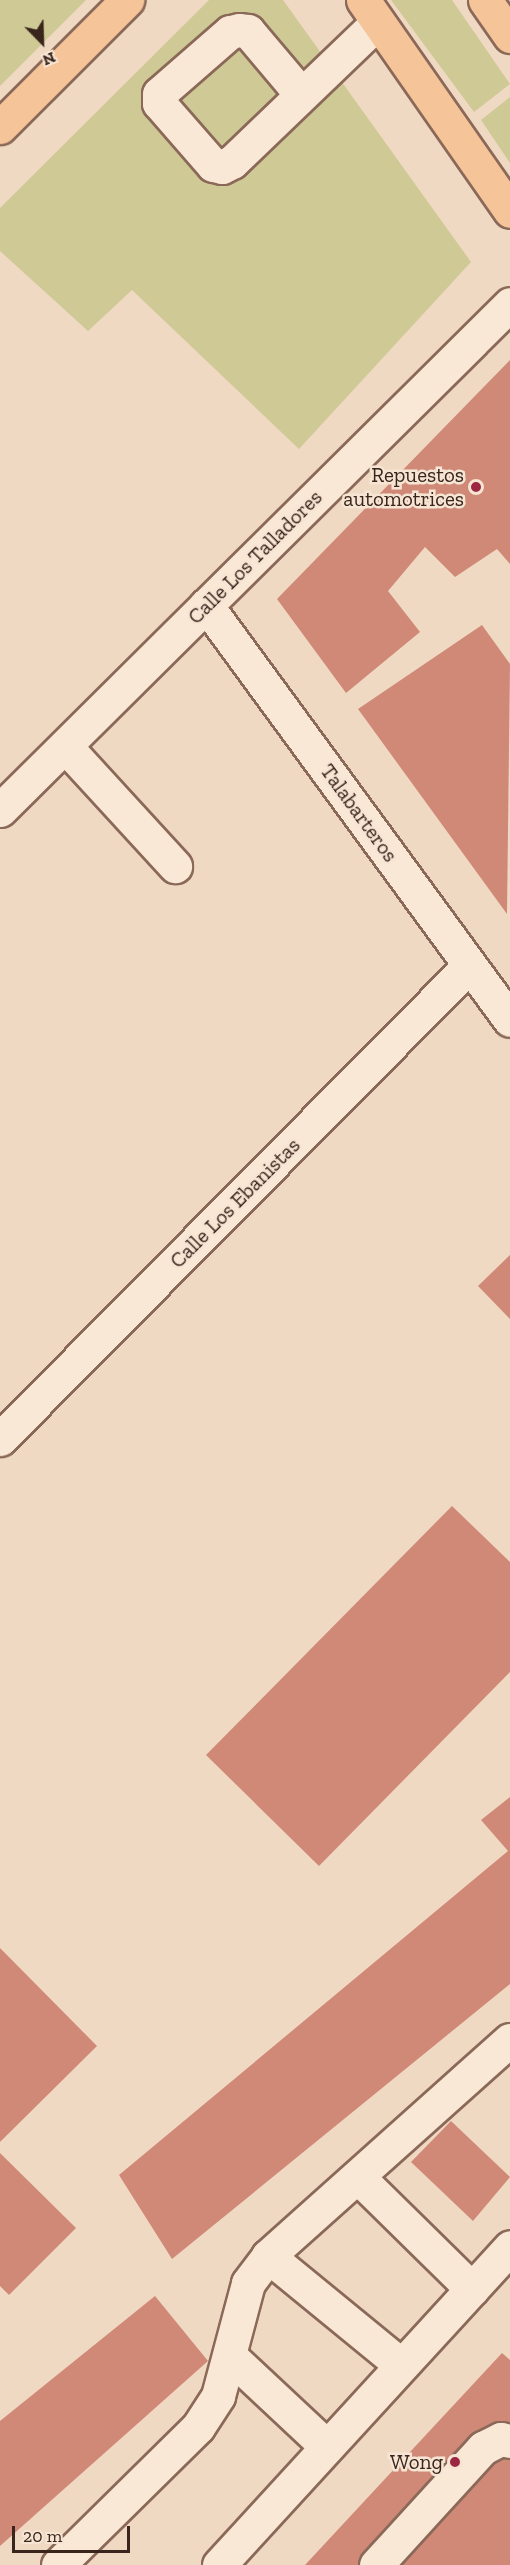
<!DOCTYPE html>
<style>
body{margin:0}
#map{position:relative;width:510px;height:2565px;overflow:hidden;background:#f0d9c3;font-family:"Zilla Slab",serif}
div>[style]{position:absolute}
[style*='--x']{left:calc(var(--x)*1px);top:calc(var(--y)*1px);width:calc(var(--w)*1px);rotate:calc(var(--a)*1deg)}
.green>*{inset:0;background:#cfc996}
.building>*{inset:0;background:#d08977}
.roads{filter:drop-shadow(2px 0 #8b6959) drop-shadow(-2px 0 #8b6959) drop-shadow(0 2px #8b6959) drop-shadow(0 -2px #8b6959)}
.minor>*{height:33px;margin:-16.5px;padding:0 16.5px;transform-origin:16.5px;border-radius:16.5px;background:#fae8d6}
.major>*{height:33px;margin:-16.5px;padding:0 16.5px;transform-origin:16.5px;border-radius:16.5px;background:#f5c499}
.dots>*{width:16px;height:16px;translate:-50% -50%;box-sizing:border-box;border:3px solid #f7e5d3;border-radius:50%}
span{translate:-50% -50%;white-space:nowrap;text-align:center;line-height:1.15;-webkit-text-stroke:5px #f7e5d3;paint-order:stroke}
.poi-label{font-size:21px;color:#3a251d}
.right{translate:-100% -50%;text-align:right}
.street-label{font-size:21px;color:#3a251d}
.north{position:absolute;left:12px;top:12px;width:60px;height:60px;-webkit-text-stroke:4px #f7e5d3;paint-order:stroke;rotate:157deg;font-size:16px;font-weight:700;line-height:24px;text-align:center;color:#3a251d}
.north::after{content:'';display:block;margin:auto;width:21px;height:27px;background:#3a251d;clip-path:polygon(50% 0,100% 100%,50% 72%,0 100%)}
.scale{position:absolute;left:12px;top:2526px;width:118px;height:27px;box-sizing:border-box;border:3px solid #3a251d;border-top:0;padding-left:8px;font-size:18px;line-height:21px;white-space:nowrap;color:#3a251d;-webkit-text-stroke:4px #f7e5d3;paint-order:stroke}
</style>
<div id="map">
<div class="green">
<i style="clip-path:polygon(0 0,86px 0,0 86px)"></i>
<i style="clip-path:polygon(209px 0,283px 0,471px 262px,299px 449px,132px 290px,88px 331px,0 251px,0 208px)"></i>
<i style="clip-path:polygon(391px 0,452px 0,510px 84px,474px 112px)"></i>
<i style="clip-path:polygon(510px 97px,510px 163px,481px 120px)"></i>
</div>
<div class="building">
<i style="clip-path:polygon(510px 360px,510px 564px,497px 549px,455px 577px,425px 547px,388px 591px,420px 632px,346px 693px,277px 599px)"></i>
<i style="clip-path:polygon(482px 625px,510px 664px,507px 914px,358px 709px)"></i>
<i style="clip-path:polygon(510px 1255px,510px 1319px,478px 1286px)"></i>
<i style="clip-path:polygon(452px 1506px,510px 1562px,510px 1672px,319px 1866px,206px 1755px)"></i>
<i style="clip-path:polygon(510px 1797px,510px 1984px,172px 2259px,119px 2175px,508px 1851px,481px 1820px)"></i>
<i style="clip-path:polygon(0 1948px,97px 2046px,0 2142px)"></i>
<i style="clip-path:polygon(451px 2121px,510px 2177px,473px 2221px,411px 2162px)"></i>
<i style="clip-path:polygon(0 2153px,76px 2228px,9px 2295px,0 2286px)"></i>
<i style="clip-path:polygon(155px 2296px,208px 2361px,0 2546px,0 2421px)"></i>
<i style="clip-path:polygon(502px 2353px,510px 2360px,510px 2565px,305px 2565px)"></i>
</div>
<div class="roads">
<div class="minor">
<i style="--x:301;--y:94;--w:82;--a:-130.1"></i>
<i style="--x:248;--y:31;--w:9;--a:-174"></i>
<i style="--x:239;--y:30;--w:9;--a:167"></i>
<i style="--x:230;--y:32;--w:94;--a:138.9"></i>
<i style="--x:159;--y:94;--w:9;--a:90"></i>
<i style="--x:159;--y:103;--w:82;--a:48.9"></i>
<i style="--x:213;--y:165;--w:9;--a:13"></i>
<i style="--x:222;--y:167;--w:11;--a:-27"></i>
<i style="--x:232;--y:162;--w:202;--a:-43.8"></i>
<i style="--x:206;--y:605;--w:514;--a:53.78"></i>
<i style="--x:65;--y:746;--w:163;--a:47.5"></i>
<i style="--x:0;--y:810;--w:718;--a:-44.77"></i>
<i style="--x:0;--y:1439;--w:666;--a:-45.24"></i>
<i style="--x:358;--y:2177;--w:160;--a:44.5"></i>
<i style="--x:268;--y:2256;--w:172;--a:39.3"></i>
<i style="--x:231;--y:2357;--w:130;--a:43.1"></i>
<i style="--x:58;--y:2565;--w:197;--a:-44.6"></i>
<i style="--x:198;--y:2427;--w:37;--a:-57"></i>
<i style="--x:218;--y:2396;--w:117;--a:-75.1"></i>
<i style="--x:248;--y:2283;--w:34;--a:-53"></i>
<i style="--x:268;--y:2256;--w:324;--a:-41.8"></i>
<i style="--x:219;--y:2565;--w:431;--a:-47.5"></i>
<i style="--x:376;--y:2565;--w:159;--a:-47.6"></i>
<i style="--x:483;--y:2448;--w:20;--a:-27"></i>
<i style="--x:501;--y:2439;--w:9;--a:13"></i>
</div>
<div class="major">
<i style="--x:363;--y:0;--w:257;--a:55.1"></i>
<i style="--x:485;--y:0;--w:44;--a:55.2"></i>
<i style="--x:0;--y:127;--w:180;--a:-45"></i>
</div>
</div>
<div class="dots">
<i style="left:476px;top:487px;background:#9d2640"></i>
<i style="left:455px;top:2462px;background:#9d2640"></i>
</div>
<div class="poi-label">
<span class="right" style="left:464px;top:487px">Repuestos<br>automotrices</span>
<span class="right" style="left:443px;top:2462px">Wong</span>
</div>
<div class="street-label">
<span style="left:255px;top:557px;rotate:-45deg">Calle Los Talladores</span>
<span style="left:359px;top:813px;rotate:54deg">Talabarteros</span>
<span style="left:235px;top:1203px;rotate:-45deg">Calle Los Ebanistas</span>
</div>
<div class="north">N</div>
<div class="scale">20 m</div>
</div>
